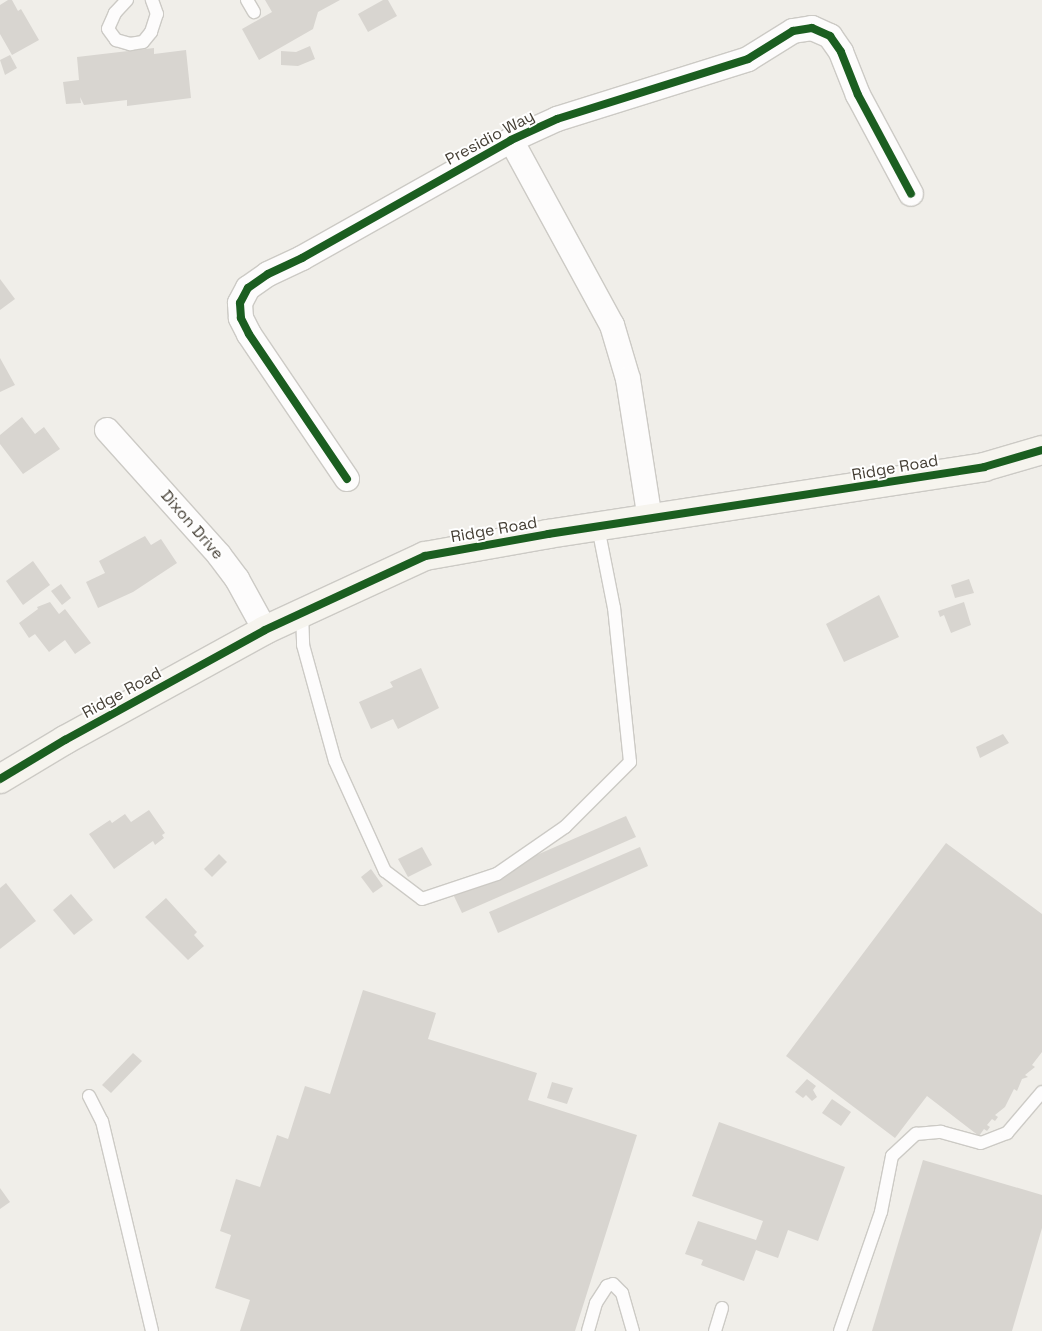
<!DOCTYPE html>
<style>
body{margin:0}
#map{position:relative;width:1042px;height:1331px;overflow:hidden;background:#f0eee9;font-family:"Space Grotesk",sans-serif}
div>[style]{position:absolute}
[style*='--x']{left:calc(var(--x)*1px);top:calc(var(--y)*1px);width:calc(var(--w)*1px);rotate:calc(var(--a)*1deg)}
.building>*{inset:0;background:#d8d5d0}
.roads{filter:drop-shadow(1px 0 #cccac5) drop-shadow(-1px 0 #cccac5) drop-shadow(0 1px #cccac5) drop-shadow(0 -1px #cccac5)}
.lane>*{height:12px;margin:-6px;padding:0 6px;transform-origin:6px;border-radius:6px;background:#fdfcfc}
.street>*{height:24px;margin:-12px;padding:0 12px;transform-origin:12px;border-radius:12px;background:#fdfcfc}
.secondary>*{height:28px;margin:-14px;padding:0 14px;transform-origin:14px;border-radius:14px;background:#f6f4ee}
.cycleway>*{height:8px;margin:-4px;padding:0 4px;transform-origin:4px;border-radius:4px;background:#1b5e20}
span{translate:-50% -50%;white-space:nowrap;text-align:center;line-height:1.15;-webkit-text-stroke:4px #fff;paint-order:stroke}
.street-label{font-size:16px;color:#453f35}
</style>
<div id="map">
<div class="building">
<i style="clip-path:polygon(8px 0,12px 0,18px 11px,21px 9px,39px 40px,12px 55px,0 34px,0 5px)"></i>
<i style="clip-path:polygon(265px 0,340px 0,318px 12px,313px 29px,259px 60px,242px 29px,272px 12px)"></i>
<i style="clip-path:polygon(383px 0,388px 0,397px 16px,368px 32px,358px 14px)"></i>
<i style="clip-path:polygon(310px 46px,315px 59px,298px 66px,281px 65px,281px 51px,296px 52px)"></i>
<i style="clip-path:polygon(154px 48px,154px 54px,186px 50px,191px 98px,127px 106px,127px 100px,84px 105px,80px 97px,81px 103px,66px 104px,63px 82px,79px 80px,77px 57px)"></i>
<i style="clip-path:polygon(10px 55px,17px 68px,5px 75px,0 60px)"></i>
<i style="clip-path:polygon(0 279px,15px 299px,0 310px)"></i>
<i style="clip-path:polygon(0 358px,15px 385px,0 392px)"></i>
<i style="clip-path:polygon(22px 417px,35px 434px,44px 427px,60px 449px,23px 474px,0 444px,0 435px)"></i>
<i style="clip-path:polygon(145px 536px,151px 545px,161px 539px,177px 563px,133px 592px,98px 608px,86px 582px,105px 573px,99px 561px)"></i>
<i style="clip-path:polygon(33px 561px,50px 585px,23px 605px,6px 581px)"></i>
<i style="clip-path:polygon(969px 579px,974px 593px,955px 598px,951px 585px)"></i>
<i style="clip-path:polygon(61px 584px,71px 598px,62px 605px,51px 591px)"></i>
<i style="clip-path:polygon(879px 595px,899px 637px,844px 662px,826px 624px)"></i>
<i style="clip-path:polygon(50px 602px,59px 614px,65px 609px,91px 643px,75px 654px,65px 640px,49px 652px,35px 634px,29px 638px,19px 623px,38px 609px,37px 607px)"></i>
<i style="clip-path:polygon(964px 602px,971px 625px,951px 633px,944px 615px,940px 617px,938px 611px)"></i>
<i style="clip-path:polygon(421px 668px,439px 708px,398px 729px,393px 719px,371px 729px,359px 702px,393px 687px,390px 682px)"></i>
<i style="clip-path:polygon(1003px 734px,1009px 743px,980px 758px,976px 747px)"></i>
<i style="clip-path:polygon(149px 810px,165px 833px,162px 835px,164px 838px,155px 845px,153px 841px,114px 869px,89px 834px,110px 820px,112px 823px,125px 814px,131px 822px)"></i>
<i style="clip-path:polygon(626px 816px,636px 837px,462px 913px,452px 892px)"></i>
<i style="clip-path:polygon(946px 843px,1042px 914px,1042px 1052px,1032px 1065px,1035px 1067px,1025px 1075px,1028px 1077px,1022px 1079px,1017px 1091px,1014px 1089px,1005px 1107px,995px 1115px,998px 1117px,995px 1121px,992px 1119px,987px 1125px,990px 1127px,987px 1131px,984px 1129px,979px 1136px,927px 1096px,895px 1138px,786px 1056px)"></i>
<i style="clip-path:polygon(422px 847px,432px 865px,408px 877px,398px 859px)"></i>
<i style="clip-path:polygon(640px 847px,648px 866px,498px 933px,489px 912px)"></i>
<i style="clip-path:polygon(219px 854px,227px 862px,212px 877px,204px 869px)"></i>
<i style="clip-path:polygon(371px 869px,383px 886px,373px 893px,361px 877px)"></i>
<i style="clip-path:polygon(6px 883px,36px 921px,0 949px,0 888px)"></i>
<i style="clip-path:polygon(71px 894px,93px 920px,74px 935px,53px 910px)"></i>
<i style="clip-path:polygon(166px 898px,197px 932px,194px 935px,204px 946px,188px 960px,145px 917px)"></i>
<i style="clip-path:polygon(363px 990px,436px 1013px,428px 1039px,537px 1073px,528px 1100px,637px 1135px,575px 1331px,240px 1331px,250px 1300px,215px 1288px,231px 1235px,220px 1231px,236px 1179px,260px 1187px,277px 1135px,288px 1139px,305px 1086px,330px 1094px)"></i>
<i style="clip-path:polygon(133px 1053px,142px 1061px,111px 1093px,102px 1085px)"></i>
<i style="clip-path:polygon(807px 1079px,816px 1086px,813px 1090px,817px 1097px,812px 1101px,806px 1095px,803px 1098px,795px 1092px)"></i>
<i style="clip-path:polygon(552px 1082px,573px 1088px,567px 1104px,547px 1098px)"></i>
<i style="clip-path:polygon(832px 1099px,851px 1112px,841px 1126px,822px 1113px)"></i>
<i style="clip-path:polygon(719px 1122px,845px 1167px,818px 1241px,788px 1230px,778px 1258px,756px 1250px,744px 1281px,701px 1265px,703px 1260px,685px 1254px,698px 1221px,756px 1240px,763px 1221px,692px 1196px)"></i>
<i style="clip-path:polygon(923px 1160px,1042px 1195px,1042px 1228px,1012px 1331px,872px 1331px)"></i>
<i style="clip-path:polygon(0 1188px,10px 1202px,0 1209px)"></i>
</div>
<div class="roads">
<div class="lane">
<i style="--x:127;--y:0;--w:18;--a:133"></i>
<i style="--x:115;--y:13;--w:17;--a:114"></i>
<i style="--x:108;--y:29;--w:14;--a:54"></i>
<i style="--x:116;--y:40;--w:15;--a:16"></i>
<i style="--x:130;--y:44;--w:13;--a:-9"></i>
<i style="--x:143;--y:42;--w:13;--a:-51"></i>
<i style="--x:151;--y:32;--w:19;--a:-72"></i>
<i style="--x:157;--y:14;--w:15;--a:-110"></i>
<i style="--x:247;--y:0;--w:14;--a:60"></i>
<i style="--x:302;--y:612;--w:33;--a:88"></i>
<i style="--x:303;--y:645;--w:120;--a:74.6"></i>
<i style="--x:335;--y:761;--w:121;--a:65.6"></i>
<i style="--x:385;--y:871;--w:46;--a:37.1"></i>
<i style="--x:422;--y:899;--w:79;--a:-18.4"></i>
<i style="--x:497;--y:874;--w:83;--a:-34.7"></i>
<i style="--x:565;--y:827;--w:92;--a:-45"></i>
<i style="--x:630;--y:762;--w:155;--a:-95.9"></i>
<i style="--x:614;--y:608;--w:83;--a:-101.2"></i>
<i style="--x:89;--y:1096;--w:28;--a:63"></i>
<i style="--x:102;--y:1121;--w:216;--a:76.6"></i>
<i style="--x:588;--y:1331;--w:29;--a:-74"></i>
<i style="--x:596;--y:1303;--w:20;--a:-57"></i>
<i style="--x:607;--y:1286;--w:6;--a:-18"></i>
<i style="--x:613;--y:1284;--w:13;--a:45"></i>
<i style="--x:622;--y:1293;--w:40;--a:74"></i>
<i style="--x:715;--y:1331;--w:24;--a:-73"></i>
<i style="--x:840;--y:1331;--w:126;--a:-71"></i>
<i style="--x:881;--y:1212;--w:57;--a:-78.9"></i>
<i style="--x:892;--y:1156;--w:33;--a:-43"></i>
<i style="--x:916;--y:1134;--w:25;--a:-5"></i>
<i style="--x:941;--y:1132;--w:41;--a:15.4"></i>
<i style="--x:981;--y:1143;--w:28;--a:-21"></i>
<i style="--x:1007;--y:1133;--w:54;--a:-49.5"></i>
</div>
<div class="street">
<i style="--x:511;--y:140;--w:211;--a:61.4"></i>
<i style="--x:612;--y:325;--w:56;--a:73.5"></i>
<i style="--x:628;--y:379;--w:143;--a:81.1"></i>
<i style="--x:107;--y:430;--w:168;--a:48.1"></i>
<i style="--x:219;--y:555;--w:30;--a:53"></i>
<i style="--x:237;--y:579;--w:58;--a:61.2"></i>
<i style="--x:347;--y:479;--w:175;--a:-124.1"></i>
<i style="--x:249;--y:334;--w:18;--a:-117"></i>
<i style="--x:241;--y:318;--w:15;--a:-94"></i>
<i style="--x:240;--y:303;--w:17;--a:-62"></i>
<i style="--x:248;--y:288;--w:24;--a:-35"></i>
<i style="--x:268;--y:274;--w:38;--a:-25"></i>
<i style="--x:302;--y:258;--w:240;--a:-29.4"></i>
<i style="--x:511;--y:140;--w:51;--a:-24.5"></i>
<i style="--x:557;--y:119;--w:200;--a:-17.4"></i>
<i style="--x:748;--y:59;--w:53;--a:-31.9"></i>
<i style="--x:793;--y:31;--w:19;--a:-9"></i>
<i style="--x:812;--y:28;--w:20;--a:24"></i>
<i style="--x:830;--y:36;--w:19;--a:55"></i>
<i style="--x:841;--y:52;--w:46;--a:68.4"></i>
<i style="--x:858;--y:95;--w:112;--a:61.8"></i>
</div>
<div class="secondary">
<i style="--x:0;--y:779;--w:76;--a:-31"></i>
<i style="--x:65;--y:740;--w:228;--a:-28.8"></i>
<i style="--x:265;--y:630;--w:176;--a:-24.8"></i>
<i style="--x:425;--y:556;--w:125;--a:-10.1"></i>
<i style="--x:548;--y:534;--w:441;--a:-8.7"></i>
<i style="--x:984;--y:467;--w:60;--a:-16.3"></i>
</div>
</div>
<div class="cycleway">
<i style="--x:347;--y:479;--w:175;--a:-124.1"></i>
<i style="--x:249;--y:334;--w:18;--a:-117"></i>
<i style="--x:241;--y:318;--w:15;--a:-94"></i>
<i style="--x:240;--y:303;--w:17;--a:-62"></i>
<i style="--x:248;--y:288;--w:24;--a:-35"></i>
<i style="--x:268;--y:274;--w:38;--a:-25"></i>
<i style="--x:302;--y:258;--w:240;--a:-29.4"></i>
<i style="--x:511;--y:140;--w:51;--a:-24.5"></i>
<i style="--x:557;--y:119;--w:200;--a:-17.4"></i>
<i style="--x:748;--y:59;--w:53;--a:-31.9"></i>
<i style="--x:793;--y:31;--w:19;--a:-9"></i>
<i style="--x:812;--y:28;--w:20;--a:24"></i>
<i style="--x:830;--y:36;--w:19;--a:55"></i>
<i style="--x:841;--y:52;--w:46;--a:68.4"></i>
<i style="--x:858;--y:95;--w:112;--a:61.8"></i>
<i style="--x:0;--y:779;--w:76;--a:-31"></i>
<i style="--x:65;--y:740;--w:228;--a:-28.8"></i>
<i style="--x:265;--y:630;--w:176;--a:-24.8"></i>
<i style="--x:425;--y:556;--w:125;--a:-10.1"></i>
<i style="--x:548;--y:534;--w:441;--a:-8.7"></i>
<i style="--x:984;--y:467;--w:60;--a:-16.3"></i>
</div>
<div class="street-label">
<span style="left:490px;top:138px;rotate:-28deg">Presidio Way</span>
<span style="left:895px;top:468px;rotate:-10deg">Ridge Road</span>
<span style="left:192px;top:525px;rotate:49deg">Dixon Drive</span>
<span style="left:494px;top:530px;rotate:-10deg">Ridge Road</span>
<span style="left:122px;top:693px;rotate:-29deg">Ridge Road</span>
</div>
</div>
